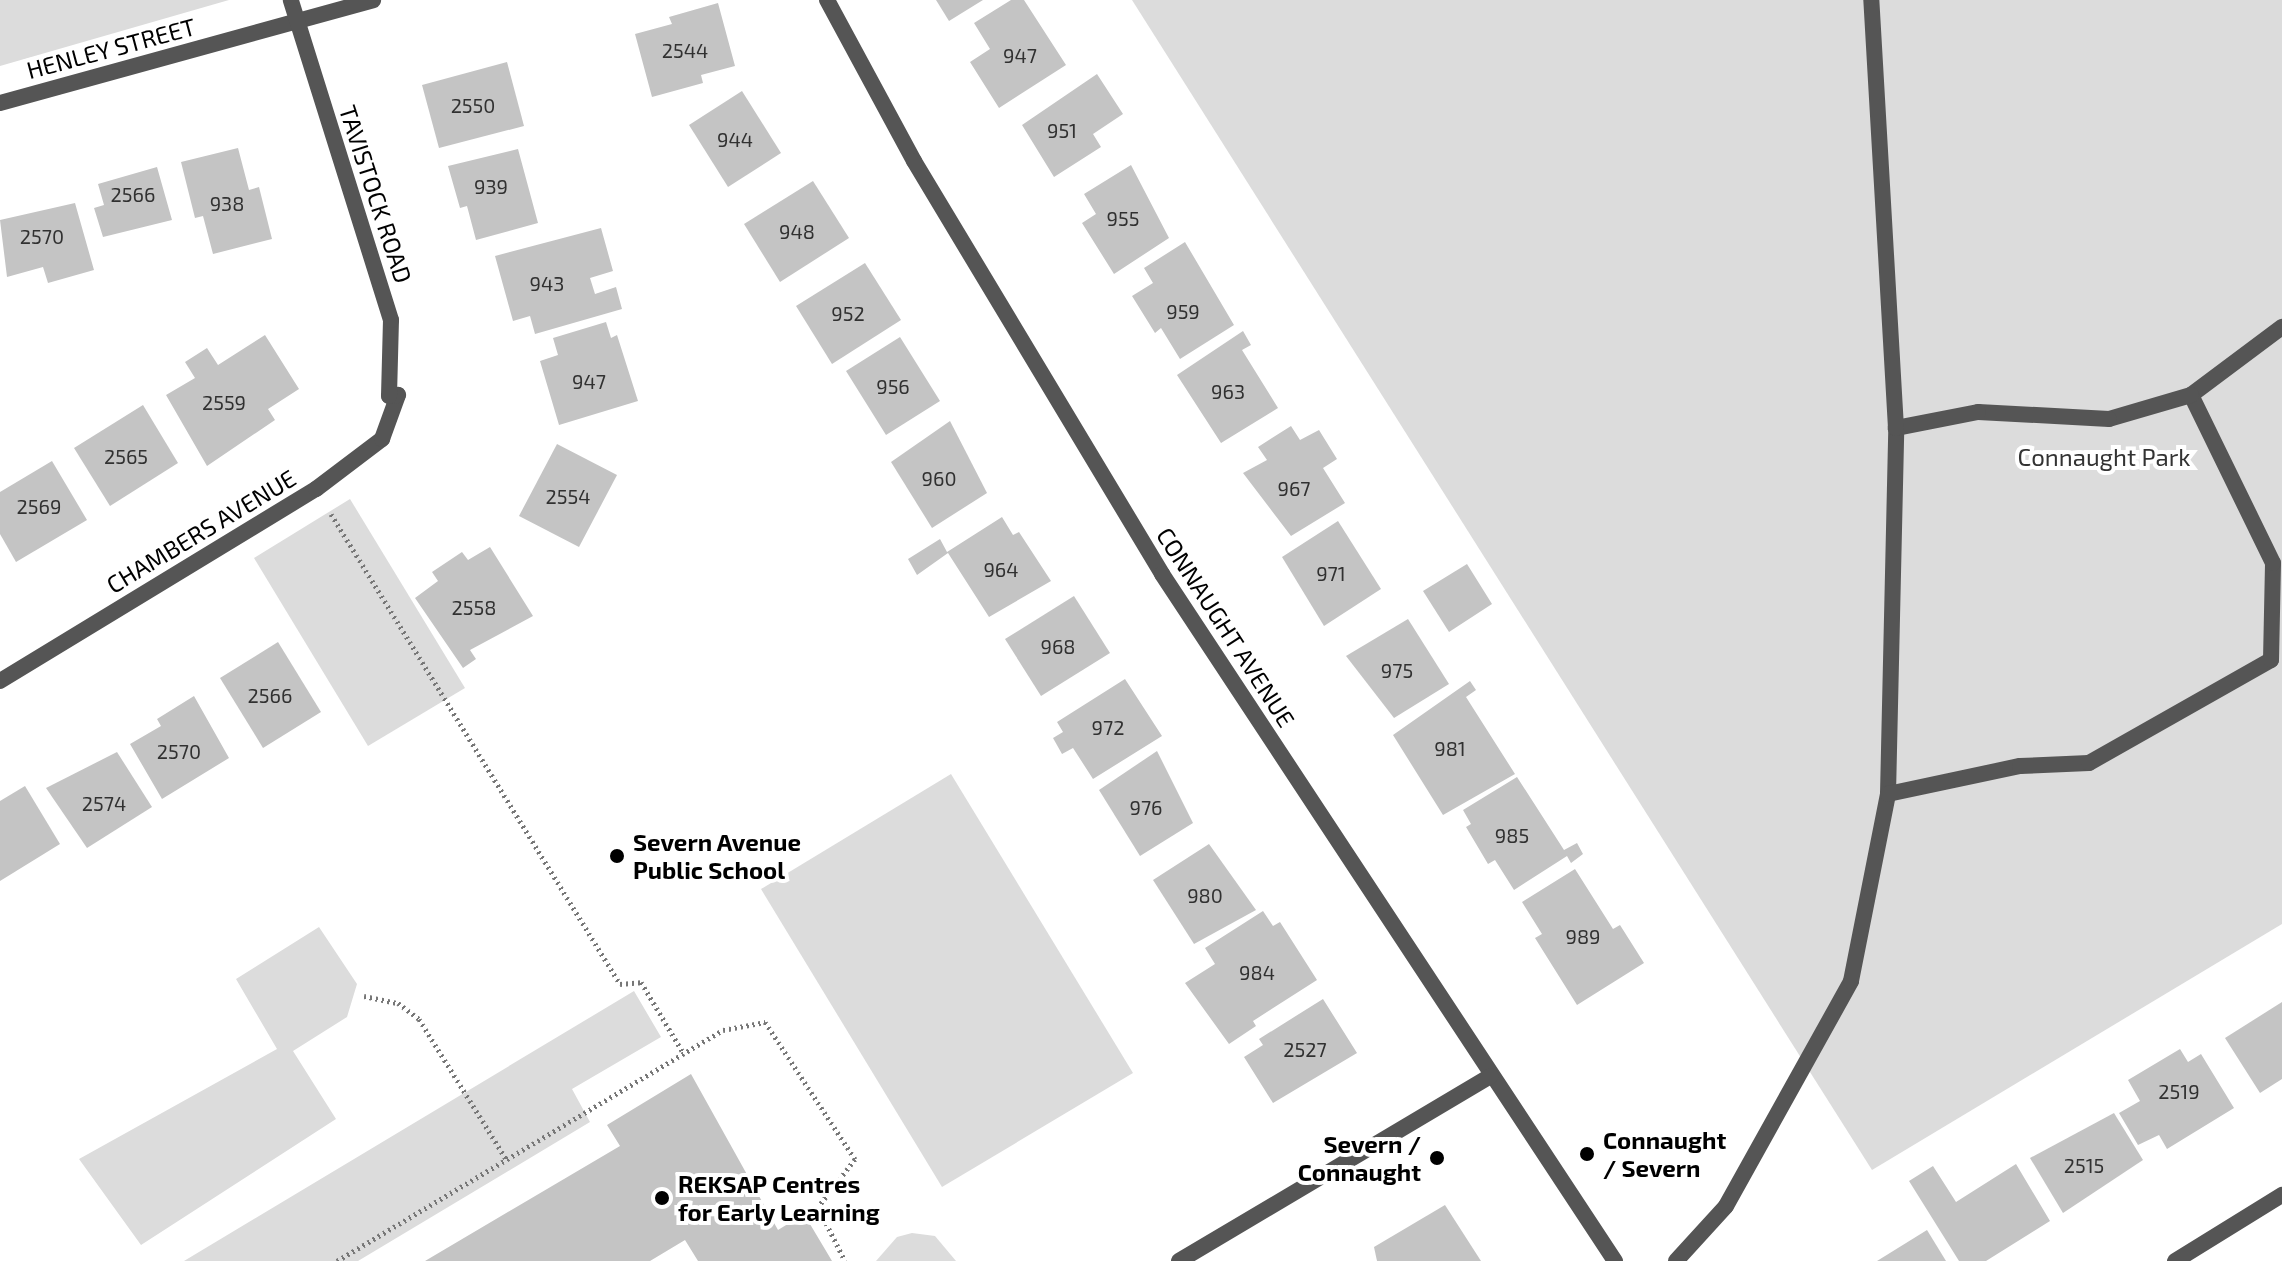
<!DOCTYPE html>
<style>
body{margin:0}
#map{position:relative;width:2282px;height:1261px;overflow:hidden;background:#fff;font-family:"Exo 2",sans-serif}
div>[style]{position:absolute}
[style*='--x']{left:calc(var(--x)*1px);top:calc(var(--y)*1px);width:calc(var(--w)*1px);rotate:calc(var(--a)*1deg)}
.green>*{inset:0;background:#dcdcdc}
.building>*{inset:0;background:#c4c4c4}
.path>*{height:5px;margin-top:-2.5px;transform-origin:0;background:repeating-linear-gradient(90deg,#777 0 2px,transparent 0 6px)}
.lane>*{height:16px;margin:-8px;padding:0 8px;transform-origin:8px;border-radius:8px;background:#555}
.street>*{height:16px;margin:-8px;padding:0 8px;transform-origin:8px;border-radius:8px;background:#555}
.dots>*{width:22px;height:22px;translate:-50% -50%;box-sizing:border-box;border:4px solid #fff;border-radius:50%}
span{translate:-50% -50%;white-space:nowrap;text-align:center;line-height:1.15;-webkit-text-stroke:8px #fff;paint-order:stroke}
.number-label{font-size:20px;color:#313131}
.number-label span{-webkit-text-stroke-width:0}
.street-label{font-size:24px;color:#000}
.park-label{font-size:24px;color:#333}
.poi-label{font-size:24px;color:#000;font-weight:700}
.left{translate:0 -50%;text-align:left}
.right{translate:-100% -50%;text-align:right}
</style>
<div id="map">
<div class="green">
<i style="clip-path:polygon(0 0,229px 0,0 66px)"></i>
<i style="clip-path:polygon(1132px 0,2282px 0,2282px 924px,1872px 1170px)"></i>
<i style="clip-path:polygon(350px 499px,465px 688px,368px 746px,254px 558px)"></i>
<i style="clip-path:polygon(951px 774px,1133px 1073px,942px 1187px,761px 889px)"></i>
<i style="clip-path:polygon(319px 927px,357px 984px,347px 1017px,293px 1051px,336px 1119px,141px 1245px,79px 1159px,277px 1049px,236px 979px)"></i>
<i style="clip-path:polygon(634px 991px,661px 1037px,572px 1089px,590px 1122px,358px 1261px,184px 1261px)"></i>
<i style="clip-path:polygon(912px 1233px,935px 1236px,956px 1261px,876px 1261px,897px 1237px)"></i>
</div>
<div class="building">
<i style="clip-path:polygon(936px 0,983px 0,949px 21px)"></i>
<i style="clip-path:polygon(1011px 0,1024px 0,1066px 65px,999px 108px,970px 62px,990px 49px,974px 23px)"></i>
<i style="clip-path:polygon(718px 3px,735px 66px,701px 75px,703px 83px,652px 97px,635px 34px,672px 24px,669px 17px)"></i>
<i style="clip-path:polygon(507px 62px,524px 126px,439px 148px,422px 85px)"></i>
<i style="clip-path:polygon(1097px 74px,1123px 114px,1093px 134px,1101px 147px,1054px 177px,1022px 125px)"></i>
<i style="clip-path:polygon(742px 91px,781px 153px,728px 187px,689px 125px)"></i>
<i style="clip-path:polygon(238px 148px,249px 190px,259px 187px,272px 239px,213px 254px,203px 216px,195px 218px,181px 162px)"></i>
<i style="clip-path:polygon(518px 149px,538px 223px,476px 240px,467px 206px,460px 208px,448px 166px)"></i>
<i style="clip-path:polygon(1131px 165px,1169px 238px,1114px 274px,1082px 223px,1096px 214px,1084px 194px)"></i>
<i style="clip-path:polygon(157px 167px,172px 220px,103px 237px,94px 208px,104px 205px,98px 184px)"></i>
<i style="clip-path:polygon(813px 181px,849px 238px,780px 282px,744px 224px)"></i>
<i style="clip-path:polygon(75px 203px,94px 270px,48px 283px,43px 267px,7px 277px,0 220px)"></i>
<i style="clip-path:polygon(601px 228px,613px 271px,590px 278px,595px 294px,616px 287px,622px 309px,535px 334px,530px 316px,513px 321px,495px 256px)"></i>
<i style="clip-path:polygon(1185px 242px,1234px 325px,1180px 359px,1161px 328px,1155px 333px,1132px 296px,1153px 283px,1144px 268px)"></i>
<i style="clip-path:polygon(865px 263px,901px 320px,832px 364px,796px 306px)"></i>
<i style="clip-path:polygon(606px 322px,611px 338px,617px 335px,638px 401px,559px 425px,540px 361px,558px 355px,553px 338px)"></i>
<i style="clip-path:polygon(1243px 331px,1251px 345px,1242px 350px,1278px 408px,1221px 443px,1177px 375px)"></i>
<i style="clip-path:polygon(265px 335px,299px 389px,268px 409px,275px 420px,207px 466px,166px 395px,195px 378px,185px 362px,207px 348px,218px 365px)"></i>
<i style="clip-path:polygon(900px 337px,940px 401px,886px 435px,846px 371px)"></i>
<i style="clip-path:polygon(143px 405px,178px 463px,110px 506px,74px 448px)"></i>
<i style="clip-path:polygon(950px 421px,987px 493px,932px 528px,891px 462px)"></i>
<i style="clip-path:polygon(1291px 426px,1300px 440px,1319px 430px,1337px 459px,1323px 468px,1345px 503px,1291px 536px,1243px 473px,1267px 460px,1258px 447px)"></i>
<i style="clip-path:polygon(557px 444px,617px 475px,579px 547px,519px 516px)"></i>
<i style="clip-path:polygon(52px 461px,87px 520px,16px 562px,0 534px,0 492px)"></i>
<i style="clip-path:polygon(1002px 517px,1013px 535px,1019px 532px,1051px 581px,989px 617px,948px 553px,917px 575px,908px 559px,940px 539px,947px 552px)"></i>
<i style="clip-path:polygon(1338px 521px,1381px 589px,1324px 626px,1282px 557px)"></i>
<i style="clip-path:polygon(490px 547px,533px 616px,470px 650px,476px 659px,463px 668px,415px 598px,438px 581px,432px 572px,462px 552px,468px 560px)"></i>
<i style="clip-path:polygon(1467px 564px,1492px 604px,1449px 632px,1423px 591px)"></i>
<i style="clip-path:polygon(1074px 596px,1110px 653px,1041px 696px,1005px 639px)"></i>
<i style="clip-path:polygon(1408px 619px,1449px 684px,1394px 718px,1346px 656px)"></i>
<i style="clip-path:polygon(278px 642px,321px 712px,263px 748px,220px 678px)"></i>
<i style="clip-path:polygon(1125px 679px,1162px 736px,1093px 779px,1073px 748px,1062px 754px,1053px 738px,1063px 732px,1057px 722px)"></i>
<i style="clip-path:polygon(1470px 681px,1476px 690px,1466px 697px,1515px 774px,1443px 815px,1393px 735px)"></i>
<i style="clip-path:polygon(194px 696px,229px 758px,162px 799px,130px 744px,161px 726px,157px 719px)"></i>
<i style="clip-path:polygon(1157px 751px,1193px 823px,1140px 856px,1099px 790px)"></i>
<i style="clip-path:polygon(117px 752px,152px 807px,87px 848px,46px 788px)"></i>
<i style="clip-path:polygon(1517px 777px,1564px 850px,1577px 843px,1583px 854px,1571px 863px,1567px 856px,1514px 890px,1495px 860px,1488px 864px,1466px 827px,1471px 824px,1463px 810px)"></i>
<i style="clip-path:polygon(25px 786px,60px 844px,0 881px,0 801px)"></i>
<i style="clip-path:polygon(1209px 844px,1256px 910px,1194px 944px,1153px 880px)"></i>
<i style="clip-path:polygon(1575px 869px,1613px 929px,1620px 925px,1644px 963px,1577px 1005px,1535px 938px,1542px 934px,1522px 902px)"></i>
<i style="clip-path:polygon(1263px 911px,1273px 926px,1280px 922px,1317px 980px,1253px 1021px,1256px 1026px,1229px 1044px,1185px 983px,1215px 964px,1205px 948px)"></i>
<i style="clip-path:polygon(1323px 999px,1357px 1053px,1273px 1103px,1244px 1057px,1263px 1045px,1259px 1039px)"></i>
<i style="clip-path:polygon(2282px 1002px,2282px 1079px,2260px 1093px,2225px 1038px)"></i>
<i style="clip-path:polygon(2180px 1049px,2188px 1062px,2201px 1054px,2234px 1108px,2167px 1149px,2159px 1135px,2138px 1145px,2119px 1113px,2140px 1101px,2128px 1080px)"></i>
<i style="clip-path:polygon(691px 1074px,778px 1230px,804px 1214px,832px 1261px,698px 1261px,685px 1240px,650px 1261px,425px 1261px,620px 1146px,607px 1125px)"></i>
<i style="clip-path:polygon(2114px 1113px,2143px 1160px,2063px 1213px,2030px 1158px)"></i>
<i style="clip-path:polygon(2016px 1164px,2050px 1221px,1986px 1261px,1959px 1261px,1909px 1181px,1933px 1166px,1956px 1202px)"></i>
<i style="clip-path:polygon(1445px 1205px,1481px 1261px,1377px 1261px,1374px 1247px)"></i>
<i style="clip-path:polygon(1927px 1230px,1946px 1261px,1877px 1261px)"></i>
</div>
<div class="path">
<i style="--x:331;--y:514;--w:552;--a:58.41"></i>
<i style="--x:620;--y:984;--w:21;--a:-5"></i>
<i style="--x:641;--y:982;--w:84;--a:59.2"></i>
<i style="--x:364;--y:996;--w:35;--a:12"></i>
<i style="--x:398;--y:1003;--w:26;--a:37"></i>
<i style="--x:419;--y:1019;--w:165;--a:58.1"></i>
<i style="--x:337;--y:1261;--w:450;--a:-30.9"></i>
<i style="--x:723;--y:1030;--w:43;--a:-10.8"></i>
<i style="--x:765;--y:1022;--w:164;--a:56.7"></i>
<i style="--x:855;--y:1159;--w:61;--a:127.6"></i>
<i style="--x:818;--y:1207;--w:60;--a:63.4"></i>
</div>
<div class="lane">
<i style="--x:2191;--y:395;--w:114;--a:-36.8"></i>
<i style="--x:1888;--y:794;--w:366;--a:-88.7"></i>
<i style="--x:1676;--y:1261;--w:74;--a:-47.7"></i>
<i style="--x:1726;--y:1206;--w:257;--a:-60.9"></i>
<i style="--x:1851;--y:981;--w:191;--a:-78.8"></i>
<i style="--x:1888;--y:794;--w:135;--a:-12"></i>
<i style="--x:2020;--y:766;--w:69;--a:-2.5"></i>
<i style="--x:2089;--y:763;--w:209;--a:-29.5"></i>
<i style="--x:2271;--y:660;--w:97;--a:-88.8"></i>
<i style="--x:2273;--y:563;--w:187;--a:-116"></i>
<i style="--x:2191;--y:395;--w:85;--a:163.7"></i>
<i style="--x:2109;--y:419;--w:131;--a:-176.9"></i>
<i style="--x:1978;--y:412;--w:84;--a:169"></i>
<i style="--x:1896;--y:428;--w:429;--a:-93.3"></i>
</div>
<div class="street">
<i style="--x:827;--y:0;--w:183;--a:61.6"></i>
<i style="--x:914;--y:161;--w:482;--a:59"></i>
<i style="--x:1162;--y:574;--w:823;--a:56.6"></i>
<i style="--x:0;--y:103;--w:387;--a:-15.4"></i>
<i style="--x:0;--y:681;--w:370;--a:-31.3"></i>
<i style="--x:316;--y:489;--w:83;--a:-37.1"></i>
<i style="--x:382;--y:439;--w:47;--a:-70"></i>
<i style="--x:398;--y:395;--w:9;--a:174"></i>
<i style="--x:389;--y:396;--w:76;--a:-88.5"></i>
<i style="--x:391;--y:320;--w:335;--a:-107.4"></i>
<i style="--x:1179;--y:1261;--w:362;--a:-30.7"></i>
<i style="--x:2175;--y:1261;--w:126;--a:-31.7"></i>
</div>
<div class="dots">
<i style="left:617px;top:856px;background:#000"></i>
<i style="left:1587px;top:1154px;background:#000"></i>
<i style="left:1437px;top:1158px;background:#000"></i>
<i style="left:662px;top:1198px;background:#000"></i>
</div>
<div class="number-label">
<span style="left:685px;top:50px">2544</span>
<span style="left:1020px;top:55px">947</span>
<span style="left:473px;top:105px">2550</span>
<span style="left:1062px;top:130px">951</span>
<span style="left:735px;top:139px">944</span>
<span style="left:491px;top:186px">939</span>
<span style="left:133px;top:194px">2566</span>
<span style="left:227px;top:203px">938</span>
<span style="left:1123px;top:218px">955</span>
<span style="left:797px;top:231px">948</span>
<span style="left:42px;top:236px">2570</span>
<span style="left:547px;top:283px">943</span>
<span style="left:1183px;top:311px">959</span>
<span style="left:848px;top:313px">952</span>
<span style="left:589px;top:381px">947</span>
<span style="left:893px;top:386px">956</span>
<span style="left:1228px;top:391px">963</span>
<span style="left:224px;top:402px">2559</span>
<span style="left:126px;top:456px">2565</span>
<span style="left:939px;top:478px">960</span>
<span style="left:1294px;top:488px">967</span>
<span style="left:568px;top:496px">2554</span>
<span style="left:39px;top:506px">2569</span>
<span style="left:1001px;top:569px">964</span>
<span style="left:1331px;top:573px">971</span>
<span style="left:474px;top:607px">2558</span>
<span style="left:1058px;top:646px">968</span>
<span style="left:1397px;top:670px">975</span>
<span style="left:270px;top:695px">2566</span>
<span style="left:1108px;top:727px">972</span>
<span style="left:1450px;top:748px">981</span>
<span style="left:179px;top:751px">2570</span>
<span style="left:104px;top:803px">2574</span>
<span style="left:1146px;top:807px">976</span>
<span style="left:1512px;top:835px">985</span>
<span style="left:1205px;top:895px">980</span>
<span style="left:1583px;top:936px">989</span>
<span style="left:1257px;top:972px">984</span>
<span style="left:1305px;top:1049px">2527</span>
<span style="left:2179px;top:1091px">2519</span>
<span style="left:2084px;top:1165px">2515</span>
</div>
<div class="street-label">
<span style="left:111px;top:48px;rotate:-15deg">HENLEY STREET</span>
<span style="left:376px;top:194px;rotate:72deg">TAVISTOCK ROAD</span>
<span style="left:201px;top:531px;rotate:-31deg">CHAMBERS AVENUE</span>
<span style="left:1226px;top:627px;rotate:57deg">CONNAUGHT AVENUE</span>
</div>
<div class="park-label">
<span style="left:2104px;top:457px">Connaught Park</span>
</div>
<div class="poi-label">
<span class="left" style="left:633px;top:856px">Severn Avenue<br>Public School</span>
<span class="left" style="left:1603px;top:1154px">Connaught<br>/ Severn</span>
<span class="right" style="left:1421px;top:1158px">Severn /<br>Connaught</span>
<span class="left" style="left:678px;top:1198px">REKSAP Centres<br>for Early Learning</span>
</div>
</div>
